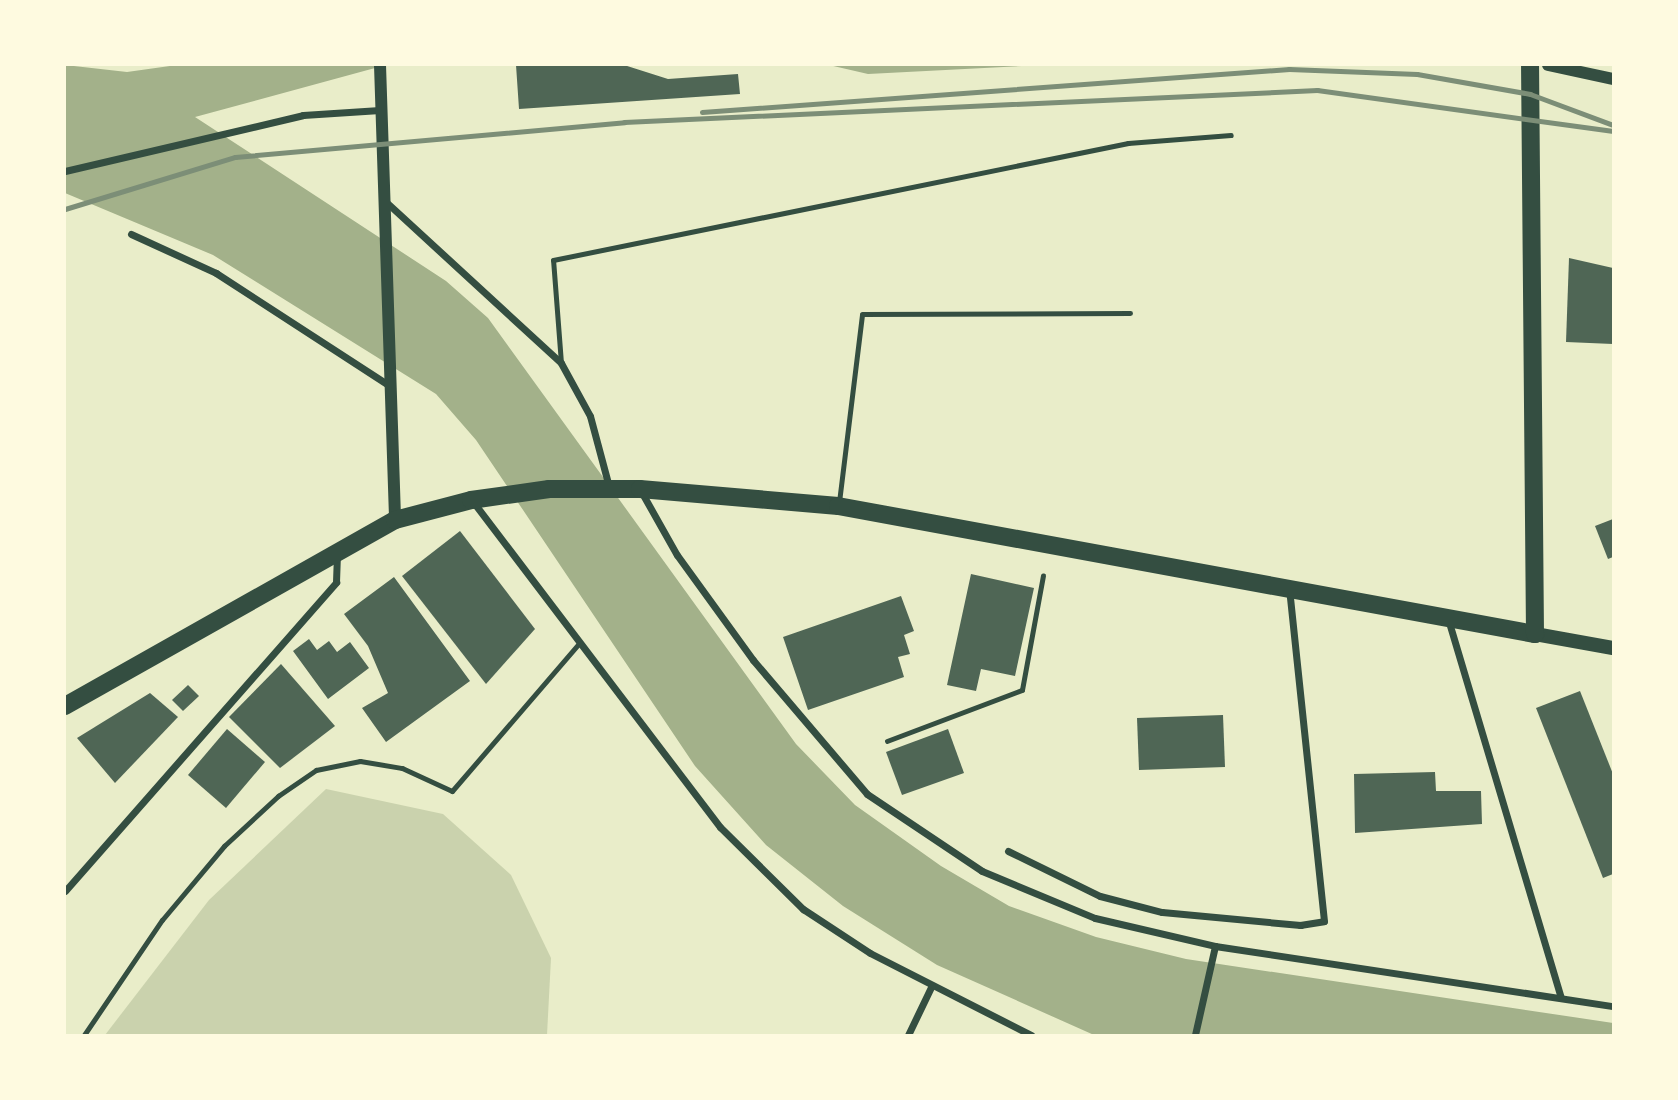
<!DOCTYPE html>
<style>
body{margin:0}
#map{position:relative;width:1678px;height:1100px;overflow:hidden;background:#e9edc9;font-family:Manrope,sans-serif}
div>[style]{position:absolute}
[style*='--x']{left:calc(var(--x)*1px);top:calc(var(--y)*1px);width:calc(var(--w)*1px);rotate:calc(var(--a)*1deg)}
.green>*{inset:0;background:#cad2ad}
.water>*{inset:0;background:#a3b18a}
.building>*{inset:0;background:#4f6655}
.path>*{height:4.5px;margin:-2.25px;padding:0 2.25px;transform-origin:2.25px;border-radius:2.25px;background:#344e41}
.service>*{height:5px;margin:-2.5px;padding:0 2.5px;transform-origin:2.5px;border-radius:2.5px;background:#344e41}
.minor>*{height:7px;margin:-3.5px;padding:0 3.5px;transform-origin:3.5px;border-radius:3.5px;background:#344e41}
.tertiary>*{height:12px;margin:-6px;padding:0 6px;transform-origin:6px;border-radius:6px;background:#344e41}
.secondary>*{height:14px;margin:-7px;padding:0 7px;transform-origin:7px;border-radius:7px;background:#344e41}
.primary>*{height:18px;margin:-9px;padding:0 9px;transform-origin:9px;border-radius:9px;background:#344e41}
.rail>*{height:5px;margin:-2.5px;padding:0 2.5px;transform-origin:2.5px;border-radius:2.5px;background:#7c8e77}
span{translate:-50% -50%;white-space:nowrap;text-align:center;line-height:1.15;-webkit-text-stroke:6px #fefae0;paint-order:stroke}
.frame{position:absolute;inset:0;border:66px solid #fefae0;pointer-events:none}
</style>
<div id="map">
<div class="green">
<i style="clip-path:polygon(326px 789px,443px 814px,511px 875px,551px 958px,547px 1035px,105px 1035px,209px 900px)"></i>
</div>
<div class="water">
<i style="clip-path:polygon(65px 65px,127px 72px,177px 65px,386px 65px,195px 117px,446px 281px,488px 318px,796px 744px,855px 805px,941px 866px,1009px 906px,1096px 937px,1186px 959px,1613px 1023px,1613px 1035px,1094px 1035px,937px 965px,843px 906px,766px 845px,695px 766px,476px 440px,436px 394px,213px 255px,65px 193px)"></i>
<i style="clip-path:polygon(829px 65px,1042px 65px,868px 74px)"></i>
</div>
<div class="building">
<i style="clip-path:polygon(516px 65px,624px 65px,668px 79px,738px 74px,740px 94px,519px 109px)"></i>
<i style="clip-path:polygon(1569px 258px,1613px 268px,1613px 344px,1566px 342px)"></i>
<i style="clip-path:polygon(1613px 519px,1613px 557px,1608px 559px,1595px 526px)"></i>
<i style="clip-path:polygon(460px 531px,535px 629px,486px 684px,402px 576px)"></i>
<i style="clip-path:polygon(971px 574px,1034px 588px,1015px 676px,981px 669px,976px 691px,947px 685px)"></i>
<i style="clip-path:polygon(394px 577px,470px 681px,386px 742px,362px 708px,388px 693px,368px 646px,344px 614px)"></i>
<i style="clip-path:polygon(901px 596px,914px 631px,904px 635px,910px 654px,898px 657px,904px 677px,808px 710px,783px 637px)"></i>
<i style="clip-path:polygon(309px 639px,317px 650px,329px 641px,337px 652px,350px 642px,369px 668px,328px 699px,293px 651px)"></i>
<i style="clip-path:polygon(281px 664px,335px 726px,280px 768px,229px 717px)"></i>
<i style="clip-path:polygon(188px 685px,199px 696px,183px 711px,172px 700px)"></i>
<i style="clip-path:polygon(1580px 691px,1613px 774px,1613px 874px,1603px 878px,1536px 708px)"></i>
<i style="clip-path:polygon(150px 693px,178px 717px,115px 783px,77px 738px)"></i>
<i style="clip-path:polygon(1223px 715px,1225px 767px,1139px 770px,1137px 718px)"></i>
<i style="clip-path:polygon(227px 729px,265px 762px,226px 808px,188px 775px)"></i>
<i style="clip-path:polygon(948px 729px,964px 773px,902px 795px,886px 752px)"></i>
<i style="clip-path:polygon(1435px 772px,1436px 791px,1481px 791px,1482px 824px,1355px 833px,1354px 774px)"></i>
</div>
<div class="path">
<i style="--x:887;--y:741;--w:144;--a:-20.7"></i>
<i style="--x:1022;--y:690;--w:116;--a:-79.6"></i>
</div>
<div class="service">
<i style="--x:561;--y:363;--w:103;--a:-94.4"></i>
<i style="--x:553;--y:260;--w:587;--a:-11.5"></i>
<i style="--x:1128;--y:143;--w:103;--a:-4.4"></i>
<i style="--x:839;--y:502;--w:189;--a:-83"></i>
<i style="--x:862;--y:314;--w:268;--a:-0.2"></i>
<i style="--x:84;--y:1035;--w:139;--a:-55.9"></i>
<i style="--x:162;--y:920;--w:97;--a:-50"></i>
<i style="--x:224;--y:846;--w:74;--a:-42.8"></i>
<i style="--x:278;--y:796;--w:46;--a:-34.4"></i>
<i style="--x:316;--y:770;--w:45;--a:-11.6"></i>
<i style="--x:360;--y:761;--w:43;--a:9.5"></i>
<i style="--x:402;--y:768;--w:55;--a:24.7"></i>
<i style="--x:452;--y:791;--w:196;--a:-49.3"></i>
</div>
<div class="minor">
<i style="--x:65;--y:171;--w:244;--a:-13.2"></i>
<i style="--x:303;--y:115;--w:77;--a:-3.7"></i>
<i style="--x:385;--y:201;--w:239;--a:42.6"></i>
<i style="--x:561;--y:363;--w:60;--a:61.3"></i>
<i style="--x:590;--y:416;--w:73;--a:75"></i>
<i style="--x:131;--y:234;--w:94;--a:24.6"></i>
<i style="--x:216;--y:273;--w:207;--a:33"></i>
<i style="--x:642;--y:493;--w:71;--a:60.6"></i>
<i style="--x:677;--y:555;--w:130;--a:54.1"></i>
<i style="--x:753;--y:660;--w:176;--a:49.6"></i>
<i style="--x:867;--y:794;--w:138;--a:33.8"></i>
<i style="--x:982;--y:871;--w:122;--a:22.6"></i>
<i style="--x:1095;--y:918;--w:123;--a:13.1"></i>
<i style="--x:1215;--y:946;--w:91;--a:102.7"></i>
<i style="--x:474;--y:503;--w:407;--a:52.8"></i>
<i style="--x:720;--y:827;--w:117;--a:44.7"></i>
<i style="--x:803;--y:909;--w:80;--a:33.3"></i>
<i style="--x:870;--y:953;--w:181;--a:27"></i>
<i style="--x:1448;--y:619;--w:395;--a:73.4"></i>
<i style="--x:1008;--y:851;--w:102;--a:26.1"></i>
<i style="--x:1100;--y:896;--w:64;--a:14.5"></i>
<i style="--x:1162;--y:912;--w:139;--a:5.4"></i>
<i style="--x:1300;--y:925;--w:24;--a:-9"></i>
<i style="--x:1324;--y:921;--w:334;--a:-96"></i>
<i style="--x:65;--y:891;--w:411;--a:-48.7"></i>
<i style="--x:336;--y:582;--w:28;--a:-88"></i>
<i style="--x:1215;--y:946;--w:402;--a:8.6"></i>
<i style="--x:908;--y:1035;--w:55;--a:-64.4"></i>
</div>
<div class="tertiary">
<i style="--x:380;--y:65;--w:455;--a:88.1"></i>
<i style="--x:1548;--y:65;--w:66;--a:12.2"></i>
</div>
<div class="secondary">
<i style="--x:1535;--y:634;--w:79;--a:10.2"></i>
</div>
<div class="primary">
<i style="--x:65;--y:706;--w:379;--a:-29.4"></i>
<i style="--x:395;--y:520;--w:79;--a:-14.7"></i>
<i style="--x:471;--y:500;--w:79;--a:-8"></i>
<i style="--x:549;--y:489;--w:91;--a:0"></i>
<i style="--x:640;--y:489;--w:199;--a:4.9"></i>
<i style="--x:838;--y:506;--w:709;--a:10.41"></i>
<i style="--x:1535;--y:634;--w:569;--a:-90.5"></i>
</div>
<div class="rail">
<i style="--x:702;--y:112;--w:589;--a:-4.19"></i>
<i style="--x:1289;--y:69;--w:128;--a:2.2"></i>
<i style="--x:1417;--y:74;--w:115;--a:10"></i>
<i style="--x:1530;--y:94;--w:89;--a:20.5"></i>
<i style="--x:65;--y:209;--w:178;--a:-17"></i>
<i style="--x:235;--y:157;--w:391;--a:-5.1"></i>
<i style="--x:624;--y:122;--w:694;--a:-2.64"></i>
<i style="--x:1317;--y:90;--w:299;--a:7.9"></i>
</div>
<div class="frame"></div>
</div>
